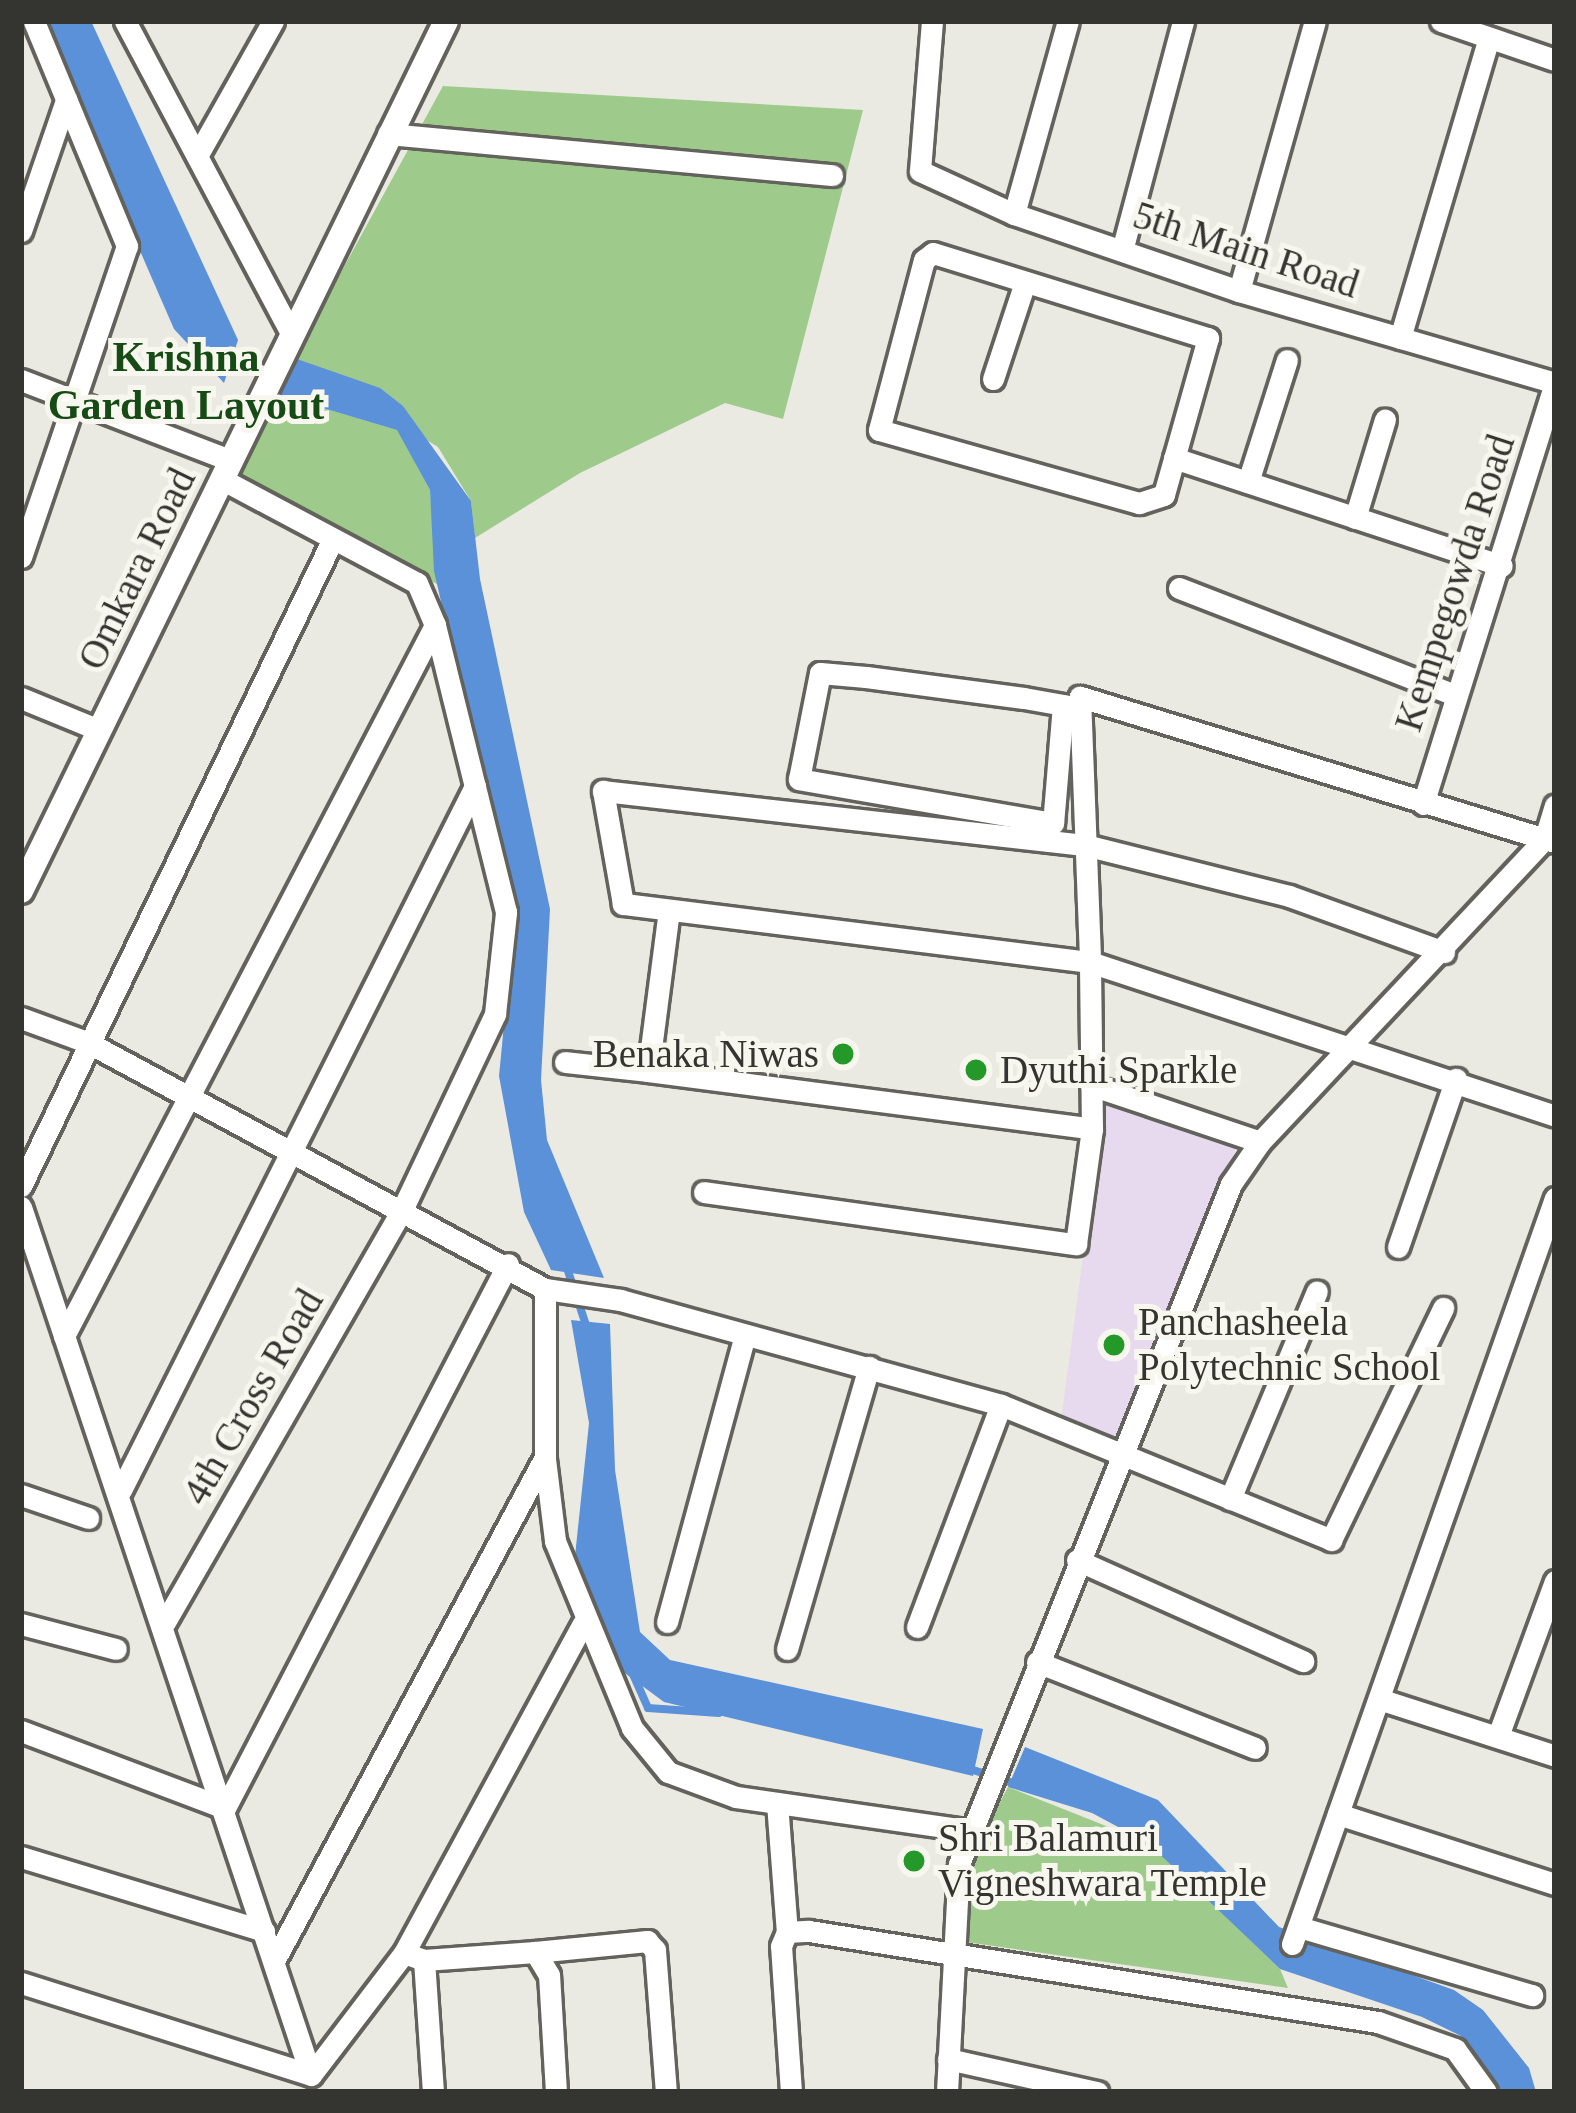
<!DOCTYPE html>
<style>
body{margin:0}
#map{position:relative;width:1576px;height:2113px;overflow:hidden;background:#ebeae2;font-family:"Times New Roman",serif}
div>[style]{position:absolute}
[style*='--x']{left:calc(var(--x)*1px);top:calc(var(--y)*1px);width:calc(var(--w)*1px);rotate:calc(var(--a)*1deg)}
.education>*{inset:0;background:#e7daee}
.green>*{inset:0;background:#9ecb8b}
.water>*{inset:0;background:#5a91d9}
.stream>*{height:8px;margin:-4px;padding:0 4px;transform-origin:4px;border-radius:4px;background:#5a91d9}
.roads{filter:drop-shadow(3px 0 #63625c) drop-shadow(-3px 0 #63625c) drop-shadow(0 3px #63625c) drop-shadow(0 -3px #63625c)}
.minor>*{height:21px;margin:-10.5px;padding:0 10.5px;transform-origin:10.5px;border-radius:10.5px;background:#fff}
.tertiary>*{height:24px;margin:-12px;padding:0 12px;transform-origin:12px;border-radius:12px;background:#fff}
.dots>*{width:33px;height:33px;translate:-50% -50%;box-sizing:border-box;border:6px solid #f8f7ef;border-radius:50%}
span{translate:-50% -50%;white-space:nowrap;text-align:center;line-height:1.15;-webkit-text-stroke:10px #f8f7ef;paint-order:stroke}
.street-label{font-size:39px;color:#343431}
.poi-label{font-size:39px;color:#343431}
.right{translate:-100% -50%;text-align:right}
.left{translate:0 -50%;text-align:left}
.neighbourhood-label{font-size:42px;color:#164b16;font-weight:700}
.frame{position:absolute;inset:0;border:24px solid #343431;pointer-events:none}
</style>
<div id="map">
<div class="education">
<i style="clip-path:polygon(1104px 1101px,1236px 1148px,1117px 1443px,1061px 1420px)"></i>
</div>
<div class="green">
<i style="clip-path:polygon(443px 86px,863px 110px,783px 419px,725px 403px,580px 473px,475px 538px,471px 501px,438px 447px,294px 358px)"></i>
<i style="clip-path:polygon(279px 395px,398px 430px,430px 490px,437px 584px,231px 481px)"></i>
<i style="clip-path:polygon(1008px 1787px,1149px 1843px,1280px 1969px,1288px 1988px,959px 1941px,967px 1864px)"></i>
</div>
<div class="water">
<i style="clip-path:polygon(40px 21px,91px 21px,238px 340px,224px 383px,174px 329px)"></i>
<i style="clip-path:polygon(294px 358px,380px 388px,403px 406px,471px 501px,480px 579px,550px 909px,541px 1080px,547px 1140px,604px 1278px,551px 1270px,524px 1212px,499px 1076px,514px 922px,434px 571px,430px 490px,397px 430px,279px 395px)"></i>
<i style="clip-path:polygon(571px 1320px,610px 1324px,615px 1470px,640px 1632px,670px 1660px,983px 1729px,973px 1776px,664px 1702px,618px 1668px,587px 1621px,575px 1556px,589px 1423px)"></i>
<i style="clip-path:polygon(1025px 1747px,1158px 1800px,1279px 1927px,1454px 1990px,1483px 2010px,1529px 2068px,1536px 2092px,1498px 2092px,1461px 2036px,1422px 2017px,1280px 1969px,1148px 1843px,1092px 1813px,1008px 1787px)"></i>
</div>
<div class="stream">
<i style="--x:227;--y:360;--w:44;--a:22.5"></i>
<i style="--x:567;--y:1268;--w:63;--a:71.6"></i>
<i style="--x:632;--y:1672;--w:39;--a:66"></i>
<i style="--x:648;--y:1708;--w:71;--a:4"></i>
<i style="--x:967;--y:1768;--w:52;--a:18.1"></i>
</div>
<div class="roads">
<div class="minor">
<i style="--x:125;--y:21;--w:353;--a:62"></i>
<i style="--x:932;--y:21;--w:150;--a:94.6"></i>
<i style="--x:920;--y:171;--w:103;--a:24.6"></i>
<i style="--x:1014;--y:214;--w:238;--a:18.9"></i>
<i style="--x:1239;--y:291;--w:329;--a:16.2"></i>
<i style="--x:1441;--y:21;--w:120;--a:18.9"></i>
<i style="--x:388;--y:134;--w:446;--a:5.3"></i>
<i style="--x:197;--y:156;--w:155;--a:-60.6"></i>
<i style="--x:1014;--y:214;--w:200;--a:-74.4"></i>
<i style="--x:21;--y:231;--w:139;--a:-71"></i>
<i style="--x:1123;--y:247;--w:234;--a:-75.1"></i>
<i style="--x:933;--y:253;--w:288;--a:17.2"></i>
<i style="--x:1208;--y:338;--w:163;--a:105.7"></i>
<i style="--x:1164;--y:495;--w:26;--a:162"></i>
<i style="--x:1139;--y:503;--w:270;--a:-164.3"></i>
<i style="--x:879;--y:430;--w:176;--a:-75.2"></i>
<i style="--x:924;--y:260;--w:11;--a:-38"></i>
<i style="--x:1239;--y:291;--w:280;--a:-74.3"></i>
<i style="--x:1400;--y:338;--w:313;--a:-73.5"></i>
<i style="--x:993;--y:379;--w:102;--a:-71.7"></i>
<i style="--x:21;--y:380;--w:223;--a:21"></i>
<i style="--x:1174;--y:458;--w:345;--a:18.2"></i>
<i style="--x:1248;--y:482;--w:128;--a:-72.3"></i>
<i style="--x:1355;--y:518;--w:103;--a:-73.1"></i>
<i style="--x:21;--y:557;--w:329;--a:-71.2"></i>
<i style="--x:127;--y:246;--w:243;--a:-112.5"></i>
<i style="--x:1179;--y:588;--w:296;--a:21.2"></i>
<i style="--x:21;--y:698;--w:84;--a:22.3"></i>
<i style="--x:1063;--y:705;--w:118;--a:94.8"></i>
<i style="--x:1053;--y:823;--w:258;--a:-170.2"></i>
<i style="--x:799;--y:779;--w:108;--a:-78.8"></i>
<i style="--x:820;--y:673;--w:46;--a:5"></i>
<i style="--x:866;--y:677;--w:159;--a:7.6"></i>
<i style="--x:1024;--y:698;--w:57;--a:10.1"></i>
<i style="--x:1423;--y:804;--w:440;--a:-72.6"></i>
<i style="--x:1555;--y:842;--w:497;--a:-163"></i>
<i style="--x:1080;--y:697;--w:265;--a:87.8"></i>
<i style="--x:1090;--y:962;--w:490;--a:18.3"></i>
<i style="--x:669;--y:910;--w:162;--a:97.4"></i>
<i style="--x:648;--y:1071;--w:448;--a:7.4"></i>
<i style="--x:21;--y:1018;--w:70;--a:20"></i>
<i style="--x:87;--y:1042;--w:520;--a:28.34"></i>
<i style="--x:545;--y:1289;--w:170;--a:90"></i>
<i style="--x:545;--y:1459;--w:83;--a:83"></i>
<i style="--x:555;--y:1541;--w:202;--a:67.6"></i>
<i style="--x:632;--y:1728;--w:57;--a:50.7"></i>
<i style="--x:668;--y:1772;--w:72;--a:20.2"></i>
<i style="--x:736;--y:1797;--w:238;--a:8.2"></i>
<i style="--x:565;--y:1062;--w:83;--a:6.2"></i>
<i style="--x:1091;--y:1085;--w:178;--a:18.6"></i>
<i style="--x:21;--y:1186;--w:718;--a:-64.26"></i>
<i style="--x:704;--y:1192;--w:376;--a:8"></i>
<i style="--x:1076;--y:1244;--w:116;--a:-82.1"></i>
<i style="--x:1092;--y:1129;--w:167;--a:-90.7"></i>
<i style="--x:1090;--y:962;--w:471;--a:-172.9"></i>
<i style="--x:623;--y:904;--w:115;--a:-100"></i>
<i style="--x:603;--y:791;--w:485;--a:6.4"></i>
<i style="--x:1085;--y:845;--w:210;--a:14"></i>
<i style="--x:1289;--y:896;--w:165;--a:19.9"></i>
<i style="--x:21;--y:1207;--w:915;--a:71.53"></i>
<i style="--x:311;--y:2075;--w:153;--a:-52.7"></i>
<i style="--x:1398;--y:1247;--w:178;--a:-71"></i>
<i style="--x:545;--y:1289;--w:76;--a:8.3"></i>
<i style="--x:620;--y:1300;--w:395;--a:15.4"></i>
<i style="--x:64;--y:1336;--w:802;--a:-62.44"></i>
<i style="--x:121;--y:1490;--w:788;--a:-63.3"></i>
<i style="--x:21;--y:1495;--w:71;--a:18.9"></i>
<i style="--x:1230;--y:1499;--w:225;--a:-67.3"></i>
<i style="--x:1077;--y:1560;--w:248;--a:24.1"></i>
<i style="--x:165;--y:1622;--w:478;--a:-60.1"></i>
<i style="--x:403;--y:1208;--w:215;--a:-64.6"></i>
<i style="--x:495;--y:1014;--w:103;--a:-83.8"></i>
<i style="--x:506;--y:912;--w:296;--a:-103.9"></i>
<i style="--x:435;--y:625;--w:46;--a:-113.2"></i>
<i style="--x:417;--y:583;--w:222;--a:-152"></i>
<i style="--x:667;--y:1622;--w:297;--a:-74.8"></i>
<i style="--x:21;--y:1624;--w:98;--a:14.7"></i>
<i style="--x:917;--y:1627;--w:237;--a:-69.3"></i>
<i style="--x:1001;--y:1405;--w:357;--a:22.2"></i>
<i style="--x:1331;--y:1540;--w:258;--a:-64.2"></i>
<i style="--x:787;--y:1649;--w:294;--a:-73.8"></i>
<i style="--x:1037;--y:1662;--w:234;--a:21.5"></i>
<i style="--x:1379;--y:1699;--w:185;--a:17.9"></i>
<i style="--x:21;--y:1731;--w:218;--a:20.7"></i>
<i style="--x:225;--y:1808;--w:613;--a:-62.52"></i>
<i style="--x:1498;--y:1736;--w:165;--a:-69.8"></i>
<i style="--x:777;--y:1803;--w:129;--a:85.6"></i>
<i style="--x:1338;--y:1814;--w:228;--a:17.9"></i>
<i style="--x:21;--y:1857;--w:254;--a:16.9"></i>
<i style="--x:1299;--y:1927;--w:243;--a:16.3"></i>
<i style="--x:1292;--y:1944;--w:791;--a:-70.58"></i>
<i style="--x:535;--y:1952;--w:113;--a:-5.6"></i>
<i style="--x:647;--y:1941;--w:12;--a:48"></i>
<i style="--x:655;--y:1950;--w:142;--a:85.6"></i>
<i style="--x:424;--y:1960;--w:132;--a:86.1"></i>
<i style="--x:274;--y:1961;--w:570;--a:-61.73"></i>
<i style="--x:21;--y:1983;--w:304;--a:17.6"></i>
<i style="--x:948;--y:2059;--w:153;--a:12.5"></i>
<i style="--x:556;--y:2092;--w:117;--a:-93.4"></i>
<i style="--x:549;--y:1975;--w:27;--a:-121"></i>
<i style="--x:535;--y:1952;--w:111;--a:175.9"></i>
<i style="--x:424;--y:1960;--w:21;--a:-161"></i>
<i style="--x:404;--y:1953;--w:375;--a:-61.5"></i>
<i style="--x:791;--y:2092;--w:146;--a:-93.9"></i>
<i style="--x:781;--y:1946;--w:15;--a:-67"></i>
<i style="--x:787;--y:1932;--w:22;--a:-3"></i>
<i style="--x:809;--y:1931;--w:576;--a:9.09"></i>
<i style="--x:1378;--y:2022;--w:82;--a:19.3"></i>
<i style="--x:1455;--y:2049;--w:53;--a:54.2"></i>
<i style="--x:947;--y:2092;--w:228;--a:-87"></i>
<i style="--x:959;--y:1864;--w:732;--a:-68.2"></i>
<i style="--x:1231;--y:1184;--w:51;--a:-55.4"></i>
<i style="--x:1260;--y:1142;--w:417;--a:-46.8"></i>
<i style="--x:1545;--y:838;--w:34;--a:-73"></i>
</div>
<div class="tertiary">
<i style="--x:21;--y:891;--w:968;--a:-63.96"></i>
</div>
</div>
<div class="dots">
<i style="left:843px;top:1054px;background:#249929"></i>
<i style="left:976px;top:1070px;background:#249929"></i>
<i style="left:1114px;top:1345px;background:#249929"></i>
<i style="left:914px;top:1861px;background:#249929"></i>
</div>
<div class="street-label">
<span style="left:1246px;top:250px;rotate:18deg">5th Main Road</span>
<span style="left:137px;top:569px;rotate:-64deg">Omkara Road</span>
<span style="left:1455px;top:583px;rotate:-72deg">Kempegowda Road</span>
<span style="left:253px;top:1397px;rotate:-60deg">4th Cross Road</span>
</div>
<div class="poi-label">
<span class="right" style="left:819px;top:1054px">Benaka Niwas</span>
<span class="left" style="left:1000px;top:1070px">Dyuthi Sparkle</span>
<span class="left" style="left:1138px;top:1345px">Panchasheela<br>Polytechnic School</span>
<span class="left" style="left:938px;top:1861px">Shri Balamuri<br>Vigneshwara Temple</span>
</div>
<div class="neighbourhood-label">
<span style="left:186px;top:381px">Krishna<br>Garden Layout</span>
</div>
<div class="frame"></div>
</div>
